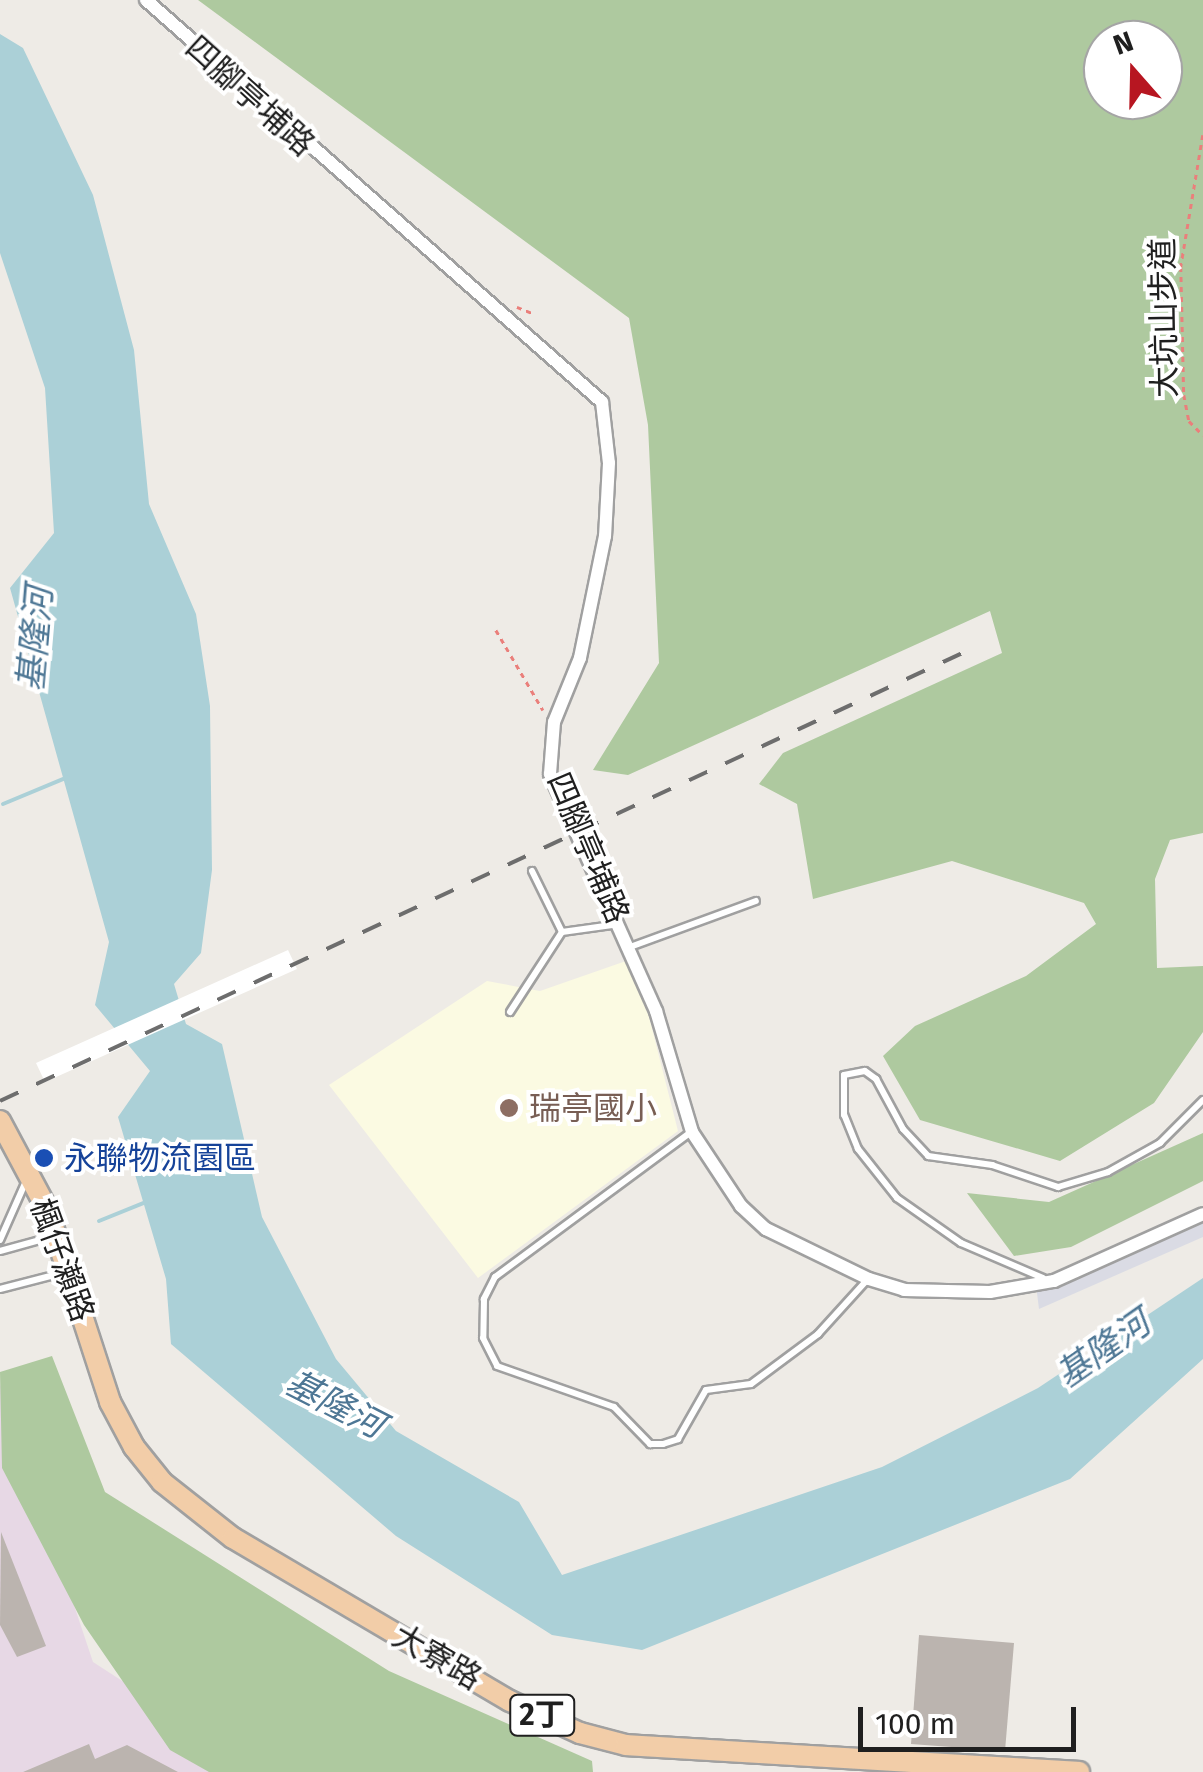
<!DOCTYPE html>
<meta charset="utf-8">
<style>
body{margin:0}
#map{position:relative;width:1203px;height:1772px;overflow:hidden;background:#eeebe6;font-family:"Fira Sans","Noto Sans TC",sans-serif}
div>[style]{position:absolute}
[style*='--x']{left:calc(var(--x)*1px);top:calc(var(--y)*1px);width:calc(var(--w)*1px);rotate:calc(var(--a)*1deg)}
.industrial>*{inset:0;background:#e7d8e5}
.education>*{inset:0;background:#fbfae2}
.forest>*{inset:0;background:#aec99f}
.plaza>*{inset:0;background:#dadbe4}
.water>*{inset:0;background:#abd0d7}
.pier>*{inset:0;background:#fff}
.stream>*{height:4px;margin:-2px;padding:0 2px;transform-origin:2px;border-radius:2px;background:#abd0d7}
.building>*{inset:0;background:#bbb4af}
.path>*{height:2.5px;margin-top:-1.25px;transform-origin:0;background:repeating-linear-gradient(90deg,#ea7f7b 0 5px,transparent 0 10px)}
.roads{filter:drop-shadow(2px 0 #a0a0a0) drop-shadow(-2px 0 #a0a0a0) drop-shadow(0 2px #a0a0a0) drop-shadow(0 -2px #a0a0a0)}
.service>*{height:6px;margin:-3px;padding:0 3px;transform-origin:3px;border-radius:3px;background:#fff}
.minor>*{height:12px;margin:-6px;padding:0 6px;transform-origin:6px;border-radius:6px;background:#fff}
.primary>*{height:20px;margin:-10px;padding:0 10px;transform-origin:10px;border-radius:10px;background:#f2cda8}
.rail>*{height:4px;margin-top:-2px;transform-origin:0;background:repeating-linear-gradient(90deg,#6d6d6d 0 20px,transparent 0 40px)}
.dots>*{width:28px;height:28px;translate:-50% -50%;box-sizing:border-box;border:5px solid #fff;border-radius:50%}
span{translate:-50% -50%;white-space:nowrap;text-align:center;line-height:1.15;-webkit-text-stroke:8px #fff;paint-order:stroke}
.shield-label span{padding:2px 8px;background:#fff;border:2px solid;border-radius:8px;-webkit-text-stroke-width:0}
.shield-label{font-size:30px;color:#1f1f1f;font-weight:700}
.street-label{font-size:32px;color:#1f1f1f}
.education-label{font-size:32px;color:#785e54}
.left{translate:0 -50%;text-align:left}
.transit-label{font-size:32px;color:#164399}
.water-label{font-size:35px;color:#4e7795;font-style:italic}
.north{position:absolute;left:1083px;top:20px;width:100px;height:100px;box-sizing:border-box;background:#fff;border:2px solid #a5a5a5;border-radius:50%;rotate:340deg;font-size:28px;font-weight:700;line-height:40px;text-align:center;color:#1f1f1f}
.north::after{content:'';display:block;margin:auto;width:35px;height:45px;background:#b71621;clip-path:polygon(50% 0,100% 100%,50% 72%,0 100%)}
.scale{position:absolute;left:858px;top:1707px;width:218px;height:45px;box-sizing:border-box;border:5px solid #1f1f1f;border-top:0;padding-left:12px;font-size:30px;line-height:35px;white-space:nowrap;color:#1f1f1f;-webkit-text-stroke:8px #fff;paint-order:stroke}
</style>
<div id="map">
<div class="industrial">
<i style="clip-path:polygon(0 1384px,93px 1662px,263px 1772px,0 1772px)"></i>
</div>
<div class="education">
<i style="clip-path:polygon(626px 961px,646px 1005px,678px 1131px,478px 1278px,329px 1085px,487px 981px,540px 991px)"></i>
</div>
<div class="forest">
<i style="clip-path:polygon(evenodd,198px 0,1203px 0,1203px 833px,1170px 840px,1155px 879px,1157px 968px,1203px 966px,1203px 1032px,1154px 1103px,1060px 1161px,920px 1120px,883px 1056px,915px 1026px,1026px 976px,1096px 924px,1084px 903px,952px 861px,813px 899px,797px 804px,759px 784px,783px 753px,1002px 653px,990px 611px,628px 775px,593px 770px,659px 663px,648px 425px,629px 318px,198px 0,1163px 40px,1163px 100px,1103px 100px,1103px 40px,1163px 40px)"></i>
<i style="clip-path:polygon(1203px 1133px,1203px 1181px,1071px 1247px,1014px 1256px,967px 1193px,1049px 1202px)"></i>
<i style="clip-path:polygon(52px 1356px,105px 1492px,389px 1671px,592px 1761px,593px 1772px,209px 1772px,170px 1750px,84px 1625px,2px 1468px,0 1372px)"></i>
</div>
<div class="plaza">
<i style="clip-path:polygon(1203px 1214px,1203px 1237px,1039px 1309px,1036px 1285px)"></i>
</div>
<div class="water">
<i style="clip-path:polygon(0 34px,23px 48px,93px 195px,134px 350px,149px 504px,196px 614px,210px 706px,212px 870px,201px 953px,174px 984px,186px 1024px,222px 1044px,262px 1217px,336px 1359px,396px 1431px,519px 1502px,562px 1575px,882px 1467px,1038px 1388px,1203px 1278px,1203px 1359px,1070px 1479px,642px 1650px,552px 1635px,396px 1536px,171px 1344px,166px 1279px,118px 1117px,150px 1071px,95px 1005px,109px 942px,10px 588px,54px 533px,45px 388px,0 253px)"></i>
</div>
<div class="pier">
<i style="clip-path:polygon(288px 950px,297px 969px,45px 1082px,36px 1063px)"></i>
</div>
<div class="stream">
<i style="--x:3;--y:804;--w:70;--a:-22.6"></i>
<i style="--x:99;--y:1221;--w:51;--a:-22"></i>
</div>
<div class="building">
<i style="clip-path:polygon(1px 1532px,46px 1646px,17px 1657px,0 1625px)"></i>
<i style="clip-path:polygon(919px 1635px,1014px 1643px,1005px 1751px,911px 1744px)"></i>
<i style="clip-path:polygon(89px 1744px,95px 1759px,127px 1745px,178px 1772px,23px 1772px)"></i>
</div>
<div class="path">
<i style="--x:1203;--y:135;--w:134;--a:99.5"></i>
<i style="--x:1181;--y:267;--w:128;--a:88.7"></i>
<i style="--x:1184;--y:395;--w:26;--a:79"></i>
<i style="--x:1189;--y:421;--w:20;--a:45"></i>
<i style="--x:517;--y:307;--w:18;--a:22"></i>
<i style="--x:496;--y:630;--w:93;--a:59.6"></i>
</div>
<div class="roads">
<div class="service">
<i style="--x:532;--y:871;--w:68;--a:63.8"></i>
<i style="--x:630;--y:947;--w:134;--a:-20.1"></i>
<i style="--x:510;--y:1012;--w:95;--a:-57"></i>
<i style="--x:562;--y:932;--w:58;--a:-8"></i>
<i style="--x:691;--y:1132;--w:244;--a:143.5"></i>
<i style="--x:495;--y:1277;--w:25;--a:117"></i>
<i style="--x:484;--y:1299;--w:39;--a:91"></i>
<i style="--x:483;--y:1338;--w:31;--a:63"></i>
<i style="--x:497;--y:1366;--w:124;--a:19.3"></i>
<i style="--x:614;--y:1407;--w:52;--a:45.8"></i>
<i style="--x:650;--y:1444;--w:13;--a:0"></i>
<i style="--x:663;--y:1444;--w:16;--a:-18"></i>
<i style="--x:678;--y:1439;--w:56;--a:-60.3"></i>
<i style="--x:706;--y:1390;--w:45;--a:-7.6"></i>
<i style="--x:751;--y:1384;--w:84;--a:-36.7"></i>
<i style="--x:818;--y:1334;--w:73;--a:-47.8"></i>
<i style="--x:0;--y:1240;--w:64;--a:-66.2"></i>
<i style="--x:0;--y:1251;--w:53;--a:-15.4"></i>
<i style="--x:1043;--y:1278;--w:89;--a:-156.9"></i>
<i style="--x:961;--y:1243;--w:78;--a:-144.9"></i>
<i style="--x:897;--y:1198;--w:63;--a:-128.5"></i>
<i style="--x:858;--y:1149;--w:37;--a:-112"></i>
<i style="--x:844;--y:1115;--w:40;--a:-90"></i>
<i style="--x:844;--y:1075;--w:21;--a:-11"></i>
<i style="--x:865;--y:1071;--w:14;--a:36"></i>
<i style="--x:876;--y:1079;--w:57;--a:61.6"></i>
<i style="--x:903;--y:1129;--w:37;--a:47"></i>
<i style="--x:928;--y:1156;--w:65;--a:8"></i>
<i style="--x:992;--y:1165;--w:70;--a:18.4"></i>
<i style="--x:1058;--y:1187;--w:52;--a:-16.7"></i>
<i style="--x:1108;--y:1172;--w:60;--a:-29.1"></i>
<i style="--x:1160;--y:1143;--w:61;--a:-45"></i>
<i style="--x:0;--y:1289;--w:64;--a:-14.5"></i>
</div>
<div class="minor">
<i style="--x:146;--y:0;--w:608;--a:41.4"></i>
<i style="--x:602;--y:402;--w:61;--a:83.5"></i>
<i style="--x:609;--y:463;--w:73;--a:93.1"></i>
<i style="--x:605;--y:536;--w:125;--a:101.6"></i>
<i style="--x:580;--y:658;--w:69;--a:112.1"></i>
<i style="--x:554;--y:722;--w:52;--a:94.4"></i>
<i style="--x:550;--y:774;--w:260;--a:65.9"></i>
<i style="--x:656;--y:1011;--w:126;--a:73.4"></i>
<i style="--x:692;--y:1132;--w:89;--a:56.5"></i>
<i style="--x:741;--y:1206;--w:34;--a:43"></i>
<i style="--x:766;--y:1229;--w:114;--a:25.9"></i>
<i style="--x:869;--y:1279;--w:37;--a:17"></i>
<i style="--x:904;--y:1290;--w:86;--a:1.3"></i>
<i style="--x:990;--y:1292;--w:65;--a:-9.8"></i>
<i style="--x:1054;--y:1281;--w:163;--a:-24.2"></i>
</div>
<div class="primary">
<i style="--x:0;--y:1121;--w:102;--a:61.9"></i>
<i style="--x:48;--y:1211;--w:201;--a:72"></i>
<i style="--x:110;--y:1402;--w:51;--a:61.9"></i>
<i style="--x:134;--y:1447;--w:45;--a:51.3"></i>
<i style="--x:162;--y:1482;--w:90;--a:38.3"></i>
<i style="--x:233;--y:1538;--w:321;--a:30.5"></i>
<i style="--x:510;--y:1701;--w:77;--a:24.6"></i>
<i style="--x:580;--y:1733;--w:48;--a:14.6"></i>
<i style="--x:626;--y:1745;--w:454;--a:3.4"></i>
</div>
</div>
<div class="rail">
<i style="--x:0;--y:1101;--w:1069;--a:-24.96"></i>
</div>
<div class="dots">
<i style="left:509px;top:1108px;background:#8d6e63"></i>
<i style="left:44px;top:1158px;background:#1a4fb4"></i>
</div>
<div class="shield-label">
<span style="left:542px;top:1715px">2丁</span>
</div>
<div class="street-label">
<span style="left:250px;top:96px;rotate:42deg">四腳亭埔路</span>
<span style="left:1164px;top:318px;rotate:-91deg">大坑山步道</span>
<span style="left:588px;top:848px;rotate:67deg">四腳亭埔路</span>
<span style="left:62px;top:1260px;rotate:70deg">楓仔瀨路</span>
<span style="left:437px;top:1657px;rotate:30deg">大寮路</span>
</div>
<div class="education-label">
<span class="left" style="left:529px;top:1108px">瑞亭國小</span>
</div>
<div class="transit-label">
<span class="left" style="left:64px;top:1158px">永聯物流園區</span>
</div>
<div class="water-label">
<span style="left:35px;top:639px;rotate:-85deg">基隆河</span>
<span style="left:1103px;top:1349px;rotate:-35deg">基隆河</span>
<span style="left:335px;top:1404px;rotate:27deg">基隆河</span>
</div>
<div class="north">N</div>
<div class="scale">100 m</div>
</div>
